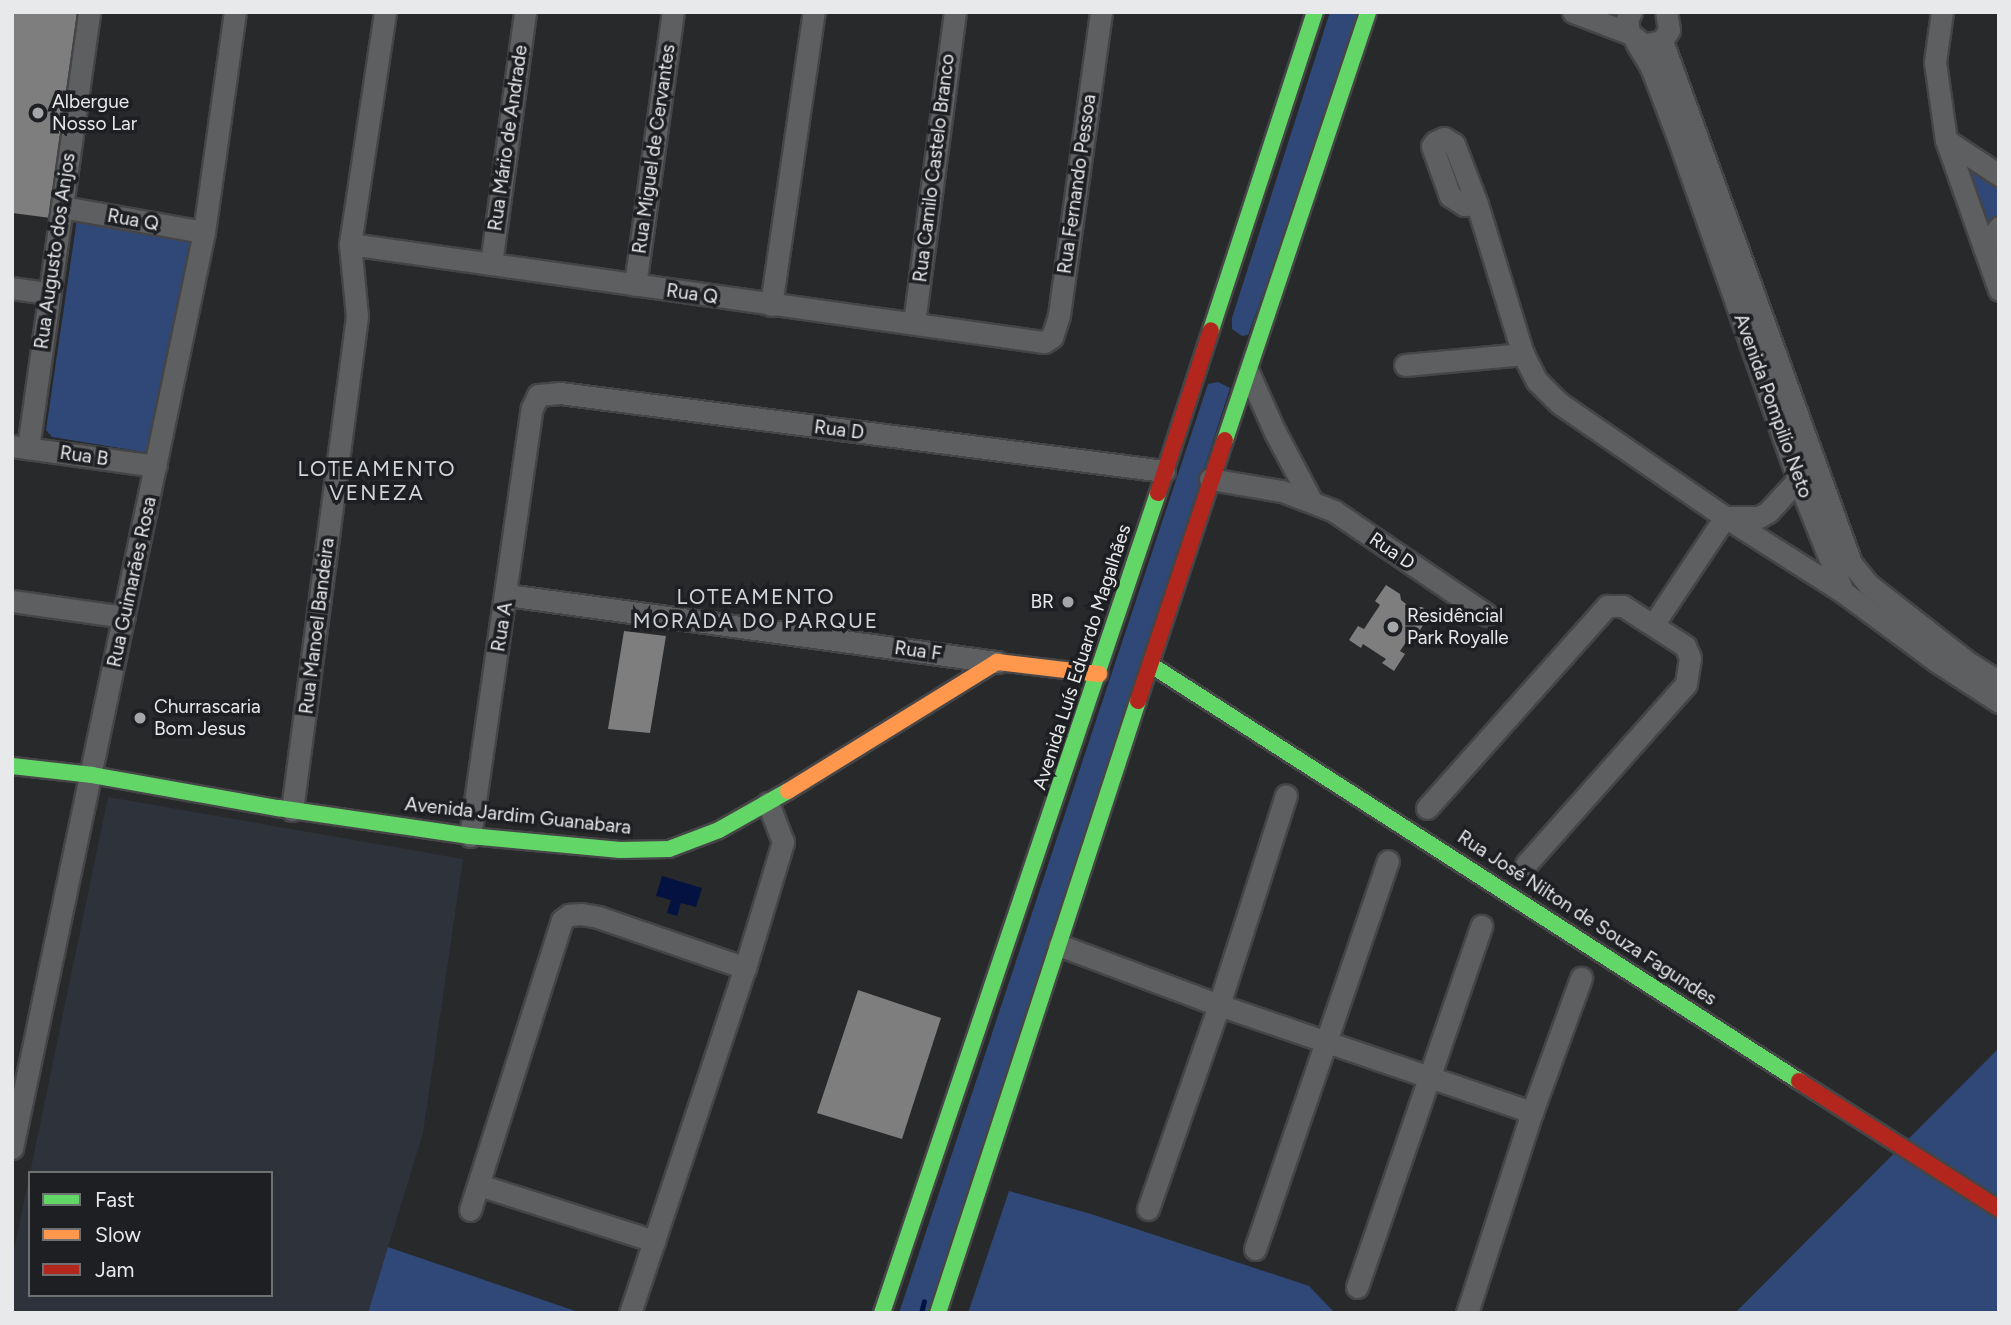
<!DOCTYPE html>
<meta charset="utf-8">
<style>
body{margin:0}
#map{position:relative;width:2011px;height:1325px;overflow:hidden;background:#28292b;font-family:Figtree,sans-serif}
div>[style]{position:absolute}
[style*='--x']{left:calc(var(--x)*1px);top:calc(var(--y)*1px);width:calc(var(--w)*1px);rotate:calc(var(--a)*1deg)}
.built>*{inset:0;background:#2e323a}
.green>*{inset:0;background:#2f4878}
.water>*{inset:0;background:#041241}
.stream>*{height:5px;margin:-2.5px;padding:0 2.5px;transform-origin:2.5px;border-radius:2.5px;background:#041241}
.building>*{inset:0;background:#7e7e7f}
.roads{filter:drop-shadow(2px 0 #454547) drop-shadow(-2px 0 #454547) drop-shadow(0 2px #454547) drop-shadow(0 -2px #454547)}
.street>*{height:21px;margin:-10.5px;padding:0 10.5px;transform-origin:10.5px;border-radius:10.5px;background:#5e5f61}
.fast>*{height:16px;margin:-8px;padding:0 8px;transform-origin:8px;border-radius:8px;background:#63d668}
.slow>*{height:16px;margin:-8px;padding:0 8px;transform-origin:8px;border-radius:8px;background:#ff974d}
.jam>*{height:16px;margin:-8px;padding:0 8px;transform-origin:8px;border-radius:8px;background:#b3261e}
.dots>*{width:19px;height:19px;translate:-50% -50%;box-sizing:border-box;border:4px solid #1d1f22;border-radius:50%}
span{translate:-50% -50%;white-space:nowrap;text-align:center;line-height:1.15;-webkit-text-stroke:7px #1d1f22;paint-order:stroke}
.poi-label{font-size:19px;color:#e7e9eb}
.left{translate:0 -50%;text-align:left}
.right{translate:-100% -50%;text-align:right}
.street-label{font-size:19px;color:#e7e9eb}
.neighbourhood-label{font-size:21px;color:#d1d4d9;letter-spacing:2px}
.frame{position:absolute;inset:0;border:14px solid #e7e9eb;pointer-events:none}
.legend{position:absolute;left:28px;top:1171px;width:245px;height:126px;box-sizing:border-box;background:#1d1f22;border:2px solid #6e7072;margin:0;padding:9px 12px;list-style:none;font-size:21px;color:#e7e9eb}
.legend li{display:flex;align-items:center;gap:14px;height:35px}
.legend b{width:35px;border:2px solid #6e7072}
</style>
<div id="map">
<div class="built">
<i style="clip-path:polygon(108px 797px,463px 859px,423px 1133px,368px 1313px,12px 1313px,12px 1258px,30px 1174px,30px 1295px,271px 1295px,271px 1173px,30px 1173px)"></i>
</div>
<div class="green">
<i style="clip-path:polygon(1330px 12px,1365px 12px,1248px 335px,1242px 336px,1232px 329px,1232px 318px)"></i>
<i style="clip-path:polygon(1970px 168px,1999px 184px,1999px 215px,1991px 226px,1985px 222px)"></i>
<i style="clip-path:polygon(77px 219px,195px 232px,153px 446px,144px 452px,52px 437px,46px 430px)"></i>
<i style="clip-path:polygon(1218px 382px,1230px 388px,933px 1313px,899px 1313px,1208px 384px)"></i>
<i style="clip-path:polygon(1999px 1048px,1999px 1313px,1735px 1313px)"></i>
<i style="clip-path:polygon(1009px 1191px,1091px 1214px,1309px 1286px,1335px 1313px,968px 1313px)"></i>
<i style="clip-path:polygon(388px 1247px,581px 1313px,368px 1313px)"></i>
</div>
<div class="water">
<i style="clip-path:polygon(662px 876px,702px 888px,696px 907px,681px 903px,677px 916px,667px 913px,671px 900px,656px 896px)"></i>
</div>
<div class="stream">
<i style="--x:921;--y:1313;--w:12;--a:-76"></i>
</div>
<div class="building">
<i style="clip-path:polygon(12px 12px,77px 12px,51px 218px,12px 213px)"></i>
<i style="clip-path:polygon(1386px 585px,1400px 594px,1401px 600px,1410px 607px,1422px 607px,1431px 613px,1420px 630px,1415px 629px,1400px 651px,1405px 654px,1394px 671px,1382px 663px,1386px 659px,1363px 644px,1361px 648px,1349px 640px,1358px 626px,1364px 629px,1380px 605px,1375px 601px)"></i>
<i style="clip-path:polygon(624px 631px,666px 636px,650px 733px,608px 729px)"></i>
<i style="clip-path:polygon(858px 990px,941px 1018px,902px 1139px,817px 1113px)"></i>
</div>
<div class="roads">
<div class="street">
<i style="--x:1573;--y:12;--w:60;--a:20.6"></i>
<i style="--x:1631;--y:12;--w:8;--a:120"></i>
<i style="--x:1627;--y:19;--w:14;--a:82"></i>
<i style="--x:1629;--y:33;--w:19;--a:39"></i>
<i style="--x:1644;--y:45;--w:18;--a:-13"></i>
<i style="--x:1662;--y:41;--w:13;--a:-58"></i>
<i style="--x:1669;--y:30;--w:18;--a:-99"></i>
<i style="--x:1942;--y:12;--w:50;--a:98"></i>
<i style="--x:1935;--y:62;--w:79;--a:82"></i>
<i style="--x:1946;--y:140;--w:159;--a:70.5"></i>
<i style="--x:1662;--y:41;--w:555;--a:70.1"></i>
<i style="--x:1851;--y:563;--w:28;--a:51"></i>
<i style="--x:1869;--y:585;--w:127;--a:38"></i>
<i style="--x:1969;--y:663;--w:36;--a:32"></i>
<i style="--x:1636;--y:42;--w:29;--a:59"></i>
<i style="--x:1651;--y:67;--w:76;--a:69.2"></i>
<i style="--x:1678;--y:138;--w:365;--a:70.6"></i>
<i style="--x:1799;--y:482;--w:118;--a:68.2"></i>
<i style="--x:1843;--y:592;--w:119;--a:36.5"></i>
<i style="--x:1939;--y:663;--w:72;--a:33"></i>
<i style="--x:1946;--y:140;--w:64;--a:33.4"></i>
<i style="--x:1477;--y:204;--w:13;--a:176"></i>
<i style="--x:1464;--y:205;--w:17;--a:-147"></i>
<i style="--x:1450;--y:196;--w:53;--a:-109.8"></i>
<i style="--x:1432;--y:146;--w:5;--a:-53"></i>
<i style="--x:1435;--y:142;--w:10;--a:-24"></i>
<i style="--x:1444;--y:138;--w:12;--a:31"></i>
<i style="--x:1454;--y:144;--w:64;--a:69"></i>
<i style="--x:1477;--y:204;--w:157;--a:73"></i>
<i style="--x:1523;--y:354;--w:30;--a:63"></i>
<i style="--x:1537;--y:381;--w:31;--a:45"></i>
<i style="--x:1559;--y:403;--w:201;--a:34.5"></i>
<i style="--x:1725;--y:517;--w:34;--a:0"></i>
<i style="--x:1759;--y:517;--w:10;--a:-29"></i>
<i style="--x:1768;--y:512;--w:56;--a:-47.2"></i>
<i style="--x:62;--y:207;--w:144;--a:10"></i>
<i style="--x:350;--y:244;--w:701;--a:8.04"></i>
<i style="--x:1044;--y:342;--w:9;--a:-32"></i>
<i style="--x:1052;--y:337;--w:23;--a:-72"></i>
<i style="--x:1059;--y:315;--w:306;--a:-82.1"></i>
<i style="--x:1984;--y:248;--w:26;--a:-54"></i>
<i style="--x:491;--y:264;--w:254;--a:-82.3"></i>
<i style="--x:635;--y:285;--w:276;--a:-82.1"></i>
<i style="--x:12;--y:288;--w:37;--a:8"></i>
<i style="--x:771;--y:305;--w:296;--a:-81.7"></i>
<i style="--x:914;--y:323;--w:314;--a:-82.5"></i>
<i style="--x:1405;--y:365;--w:119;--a:-5.3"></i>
<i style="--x:1249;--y:374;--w:64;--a:65.9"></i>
<i style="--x:1275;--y:432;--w:77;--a:62.1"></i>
<i style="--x:12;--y:446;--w:145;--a:7.9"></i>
<i style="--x:28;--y:448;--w:440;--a:-82"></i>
<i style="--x:1210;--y:479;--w:73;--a:9.5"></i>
<i style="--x:1282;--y:491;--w:56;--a:21"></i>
<i style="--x:1334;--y:511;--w:185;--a:34.2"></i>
<i style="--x:507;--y:595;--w:495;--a:7.8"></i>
<i style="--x:12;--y:601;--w:113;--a:8.1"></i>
<i style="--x:1653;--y:625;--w:130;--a:-56.3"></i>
<i style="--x:1725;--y:517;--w:140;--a:32.4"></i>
<i style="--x:1427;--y:808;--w:271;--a:-48.3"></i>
<i style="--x:1607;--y:606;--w:16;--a:0"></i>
<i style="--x:1623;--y:606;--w:74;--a:32.8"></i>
<i style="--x:1685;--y:646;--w:13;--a:67"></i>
<i style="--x:1690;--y:658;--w:26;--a:99"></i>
<i style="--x:1686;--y:684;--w:241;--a:131.6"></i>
<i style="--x:292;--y:810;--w:498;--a:-82.5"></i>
<i style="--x:357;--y:316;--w:72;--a:-95.6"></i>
<i style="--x:350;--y:244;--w:235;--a:-81.4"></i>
<i style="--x:470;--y:836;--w:432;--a:-81.8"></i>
<i style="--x:532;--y:408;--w:14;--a:-65"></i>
<i style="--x:538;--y:395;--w:22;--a:-5"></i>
<i style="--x:560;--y:393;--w:609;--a:7.36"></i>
<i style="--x:1059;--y:945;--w:171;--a:20.6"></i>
<i style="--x:1219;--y:1005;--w:331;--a:18.9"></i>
<i style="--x:12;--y:1148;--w:936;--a:-78.16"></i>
<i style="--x:204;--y:232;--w:222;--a:-82"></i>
<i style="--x:479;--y:1185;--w:184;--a:17.7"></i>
<i style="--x:1148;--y:1209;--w:216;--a:-70.8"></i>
<i style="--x:1219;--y:1005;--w:220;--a:-72.3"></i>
<i style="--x:470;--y:1210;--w:304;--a:-72.4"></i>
<i style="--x:562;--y:920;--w:9;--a:-36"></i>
<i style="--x:569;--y:915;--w:12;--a:-5"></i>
<i style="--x:581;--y:914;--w:17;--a:10"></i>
<i style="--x:598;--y:917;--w:156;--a:19.1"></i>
<i style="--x:1255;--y:1249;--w:410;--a:-71.1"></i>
<i style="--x:1357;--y:1287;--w:382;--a:-71"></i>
<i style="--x:630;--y:1313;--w:364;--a:-71.6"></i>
<i style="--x:745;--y:968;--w:132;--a:-73.2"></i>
<i style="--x:783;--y:842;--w:42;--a:-111"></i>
<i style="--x:1467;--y:1313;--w:211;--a:-72.1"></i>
<i style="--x:1532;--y:1112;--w:143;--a:-69.9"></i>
</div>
<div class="fast">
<i style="--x:1211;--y:330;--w:335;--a:-71.9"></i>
<i style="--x:1225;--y:440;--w:451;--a:-71.5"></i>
<i style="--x:1151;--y:665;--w:770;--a:32.7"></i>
<i style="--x:12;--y:766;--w:81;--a:6.4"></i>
<i style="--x:92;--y:775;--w:189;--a:10.1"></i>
<i style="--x:278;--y:808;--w:194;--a:8.3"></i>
<i style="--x:470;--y:836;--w:151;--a:5.3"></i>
<i style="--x:620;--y:850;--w:49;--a:-1.2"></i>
<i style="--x:669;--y:849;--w:53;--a:-20.8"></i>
<i style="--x:719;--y:830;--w:79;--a:-29.5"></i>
<i style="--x:882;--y:1313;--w:865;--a:-71.4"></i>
<i style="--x:938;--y:1313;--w:644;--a:-71.9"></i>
</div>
<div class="slow">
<i style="--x:788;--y:791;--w:246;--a:-31.7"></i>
<i style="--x:997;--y:662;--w:103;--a:6.7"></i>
</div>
<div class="jam">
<i style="--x:1158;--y:493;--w:171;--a:-72"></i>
<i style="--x:1138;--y:701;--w:275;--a:-71.6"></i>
<i style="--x:1799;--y:1081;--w:237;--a:32.6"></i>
</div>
</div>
<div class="dots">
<i style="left:38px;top:113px;background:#a4a6a8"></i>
<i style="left:1068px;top:602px;background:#a4a6a8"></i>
<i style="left:1393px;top:627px;background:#a4a6a8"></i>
<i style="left:140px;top:718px;background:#a4a6a8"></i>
</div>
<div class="poi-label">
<span class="left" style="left:52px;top:113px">Albergue<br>Nosso Lar</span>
<span class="right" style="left:1054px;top:602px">BR</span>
<span class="left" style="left:1407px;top:627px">Residêncial<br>Park Royalle</span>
<span class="left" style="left:154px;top:718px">Churrascaria<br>Bom Jesus</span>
</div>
<div class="street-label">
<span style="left:508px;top:138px;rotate:-82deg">Rua Mário de Andrade</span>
<span style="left:654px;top:149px;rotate:-82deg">Rua Miguel de Cervantes</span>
<span style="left:934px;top:168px;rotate:-83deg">Rua Camilo Castelo Branco</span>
<span style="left:1077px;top:184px;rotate:-82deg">Rua Fernando Pessoa</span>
<span style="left:133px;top:220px;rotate:10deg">Rua Q</span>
<span style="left:55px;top:251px;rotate:-82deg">Rua Augusto dos Anjos</span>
<span style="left:692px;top:294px;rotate:8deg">Rua Q</span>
<span style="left:1773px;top:406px;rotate:70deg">Avenida Pompilio Neto</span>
<span style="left:839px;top:430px;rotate:7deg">Rua D</span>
<span style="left:84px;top:456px;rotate:8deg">Rua B</span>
<span style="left:1392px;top:551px;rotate:34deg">Rua D</span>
<span style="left:132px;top:582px;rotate:-78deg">Rua Guimarães Rosa</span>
<span style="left:317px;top:626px;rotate:-83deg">Rua Manoel Bandeira</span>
<span style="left:502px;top:627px;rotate:-81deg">Rua A</span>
<span style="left:918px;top:651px;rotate:8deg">Rua F</span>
<span style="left:1082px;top:657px;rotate:-72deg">Avenida Luís Eduardo Magalhães</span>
<span style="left:518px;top:816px;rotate:6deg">Avenida Jardim Guanabara</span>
<span style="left:1587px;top:918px;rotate:33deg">Rua José Nilton de Souza Fagundes</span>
</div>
<div class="neighbourhood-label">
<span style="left:377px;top:481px">LOTEAMENTO<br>VENEZA</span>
<span style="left:756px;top:609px">LOTEAMENTO<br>MORADA DO PARQUE</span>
</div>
<div class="frame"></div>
<ul class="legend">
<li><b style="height:9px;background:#63d668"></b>Fast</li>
<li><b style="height:9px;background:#ff974d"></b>Slow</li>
<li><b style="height:9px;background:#b3261e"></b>Jam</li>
</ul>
</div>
